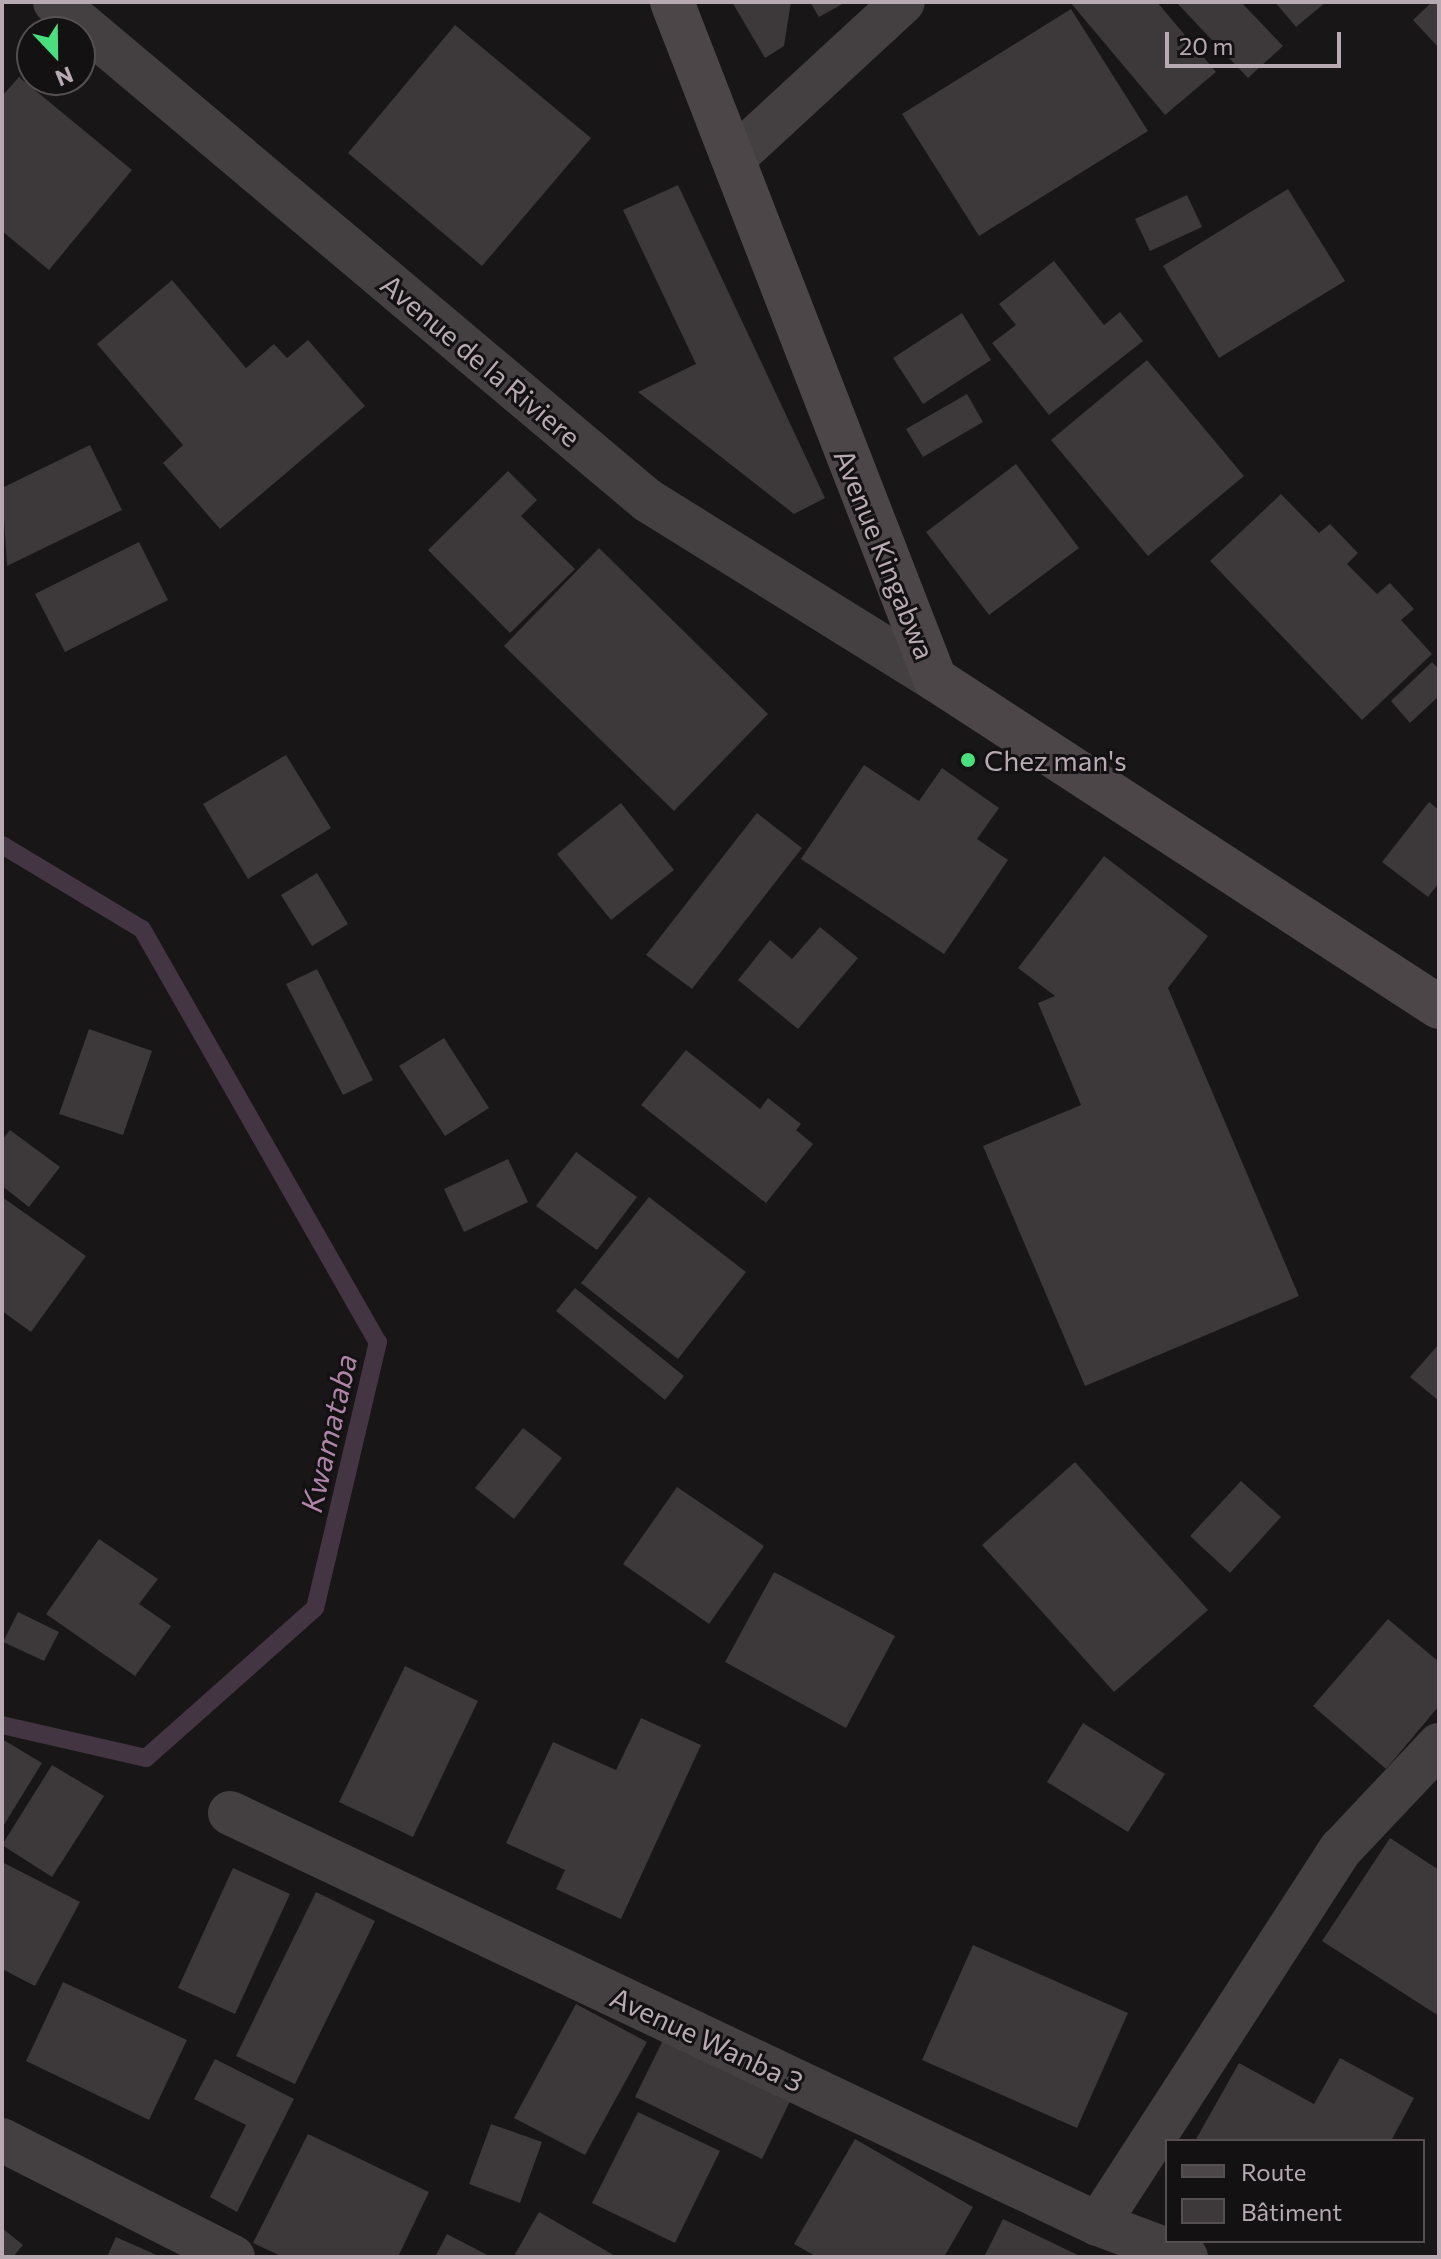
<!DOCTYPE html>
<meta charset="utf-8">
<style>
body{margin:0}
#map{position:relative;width:1441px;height:2259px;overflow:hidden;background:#181617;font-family:Commissioner,sans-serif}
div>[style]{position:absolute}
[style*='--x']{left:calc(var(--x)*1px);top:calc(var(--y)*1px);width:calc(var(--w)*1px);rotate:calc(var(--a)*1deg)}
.stream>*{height:18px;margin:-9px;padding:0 9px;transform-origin:9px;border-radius:9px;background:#443542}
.building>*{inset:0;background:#3d383a}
.street>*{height:44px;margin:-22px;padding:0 22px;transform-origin:22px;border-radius:22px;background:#443f41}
.secondary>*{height:44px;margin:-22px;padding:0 22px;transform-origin:22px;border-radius:22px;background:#4c4649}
.dots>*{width:22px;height:22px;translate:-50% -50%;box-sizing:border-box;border:4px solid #131112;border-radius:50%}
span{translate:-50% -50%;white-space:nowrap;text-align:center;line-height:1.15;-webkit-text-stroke:6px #131112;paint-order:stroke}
.street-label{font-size:28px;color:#b7aab2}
.poi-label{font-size:28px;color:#b7aab2}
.left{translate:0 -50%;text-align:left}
.water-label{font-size:30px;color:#ae84a7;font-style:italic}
.frame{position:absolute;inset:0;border:4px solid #b7aab2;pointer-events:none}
.legend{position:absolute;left:1165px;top:2139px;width:260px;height:104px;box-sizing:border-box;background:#131112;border:2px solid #554e52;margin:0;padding:10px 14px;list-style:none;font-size:24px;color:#b7aab2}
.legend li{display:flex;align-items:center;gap:16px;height:40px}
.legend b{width:40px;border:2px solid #554e52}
.north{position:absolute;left:16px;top:16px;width:80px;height:80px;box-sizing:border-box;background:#131112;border:2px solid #554e52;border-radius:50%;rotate:158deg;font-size:22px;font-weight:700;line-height:32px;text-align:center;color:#b7aab2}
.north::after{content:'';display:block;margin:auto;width:28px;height:36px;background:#48df7e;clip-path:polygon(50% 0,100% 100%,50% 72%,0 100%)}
.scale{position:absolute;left:1165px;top:32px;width:176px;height:36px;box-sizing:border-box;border:4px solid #b7aab2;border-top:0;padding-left:10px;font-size:24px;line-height:28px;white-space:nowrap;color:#b7aab2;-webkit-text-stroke:6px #131112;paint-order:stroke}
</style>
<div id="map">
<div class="stream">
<i style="--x:2;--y:845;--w:163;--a:31"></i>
<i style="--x:142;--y:929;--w:476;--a:60.3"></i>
<i style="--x:378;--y:1342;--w:273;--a:103.3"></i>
<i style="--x:315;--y:1608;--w:226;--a:138.4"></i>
<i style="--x:146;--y:1758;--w:148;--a:-167.1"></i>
</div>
<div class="building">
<i style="clip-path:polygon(732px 2px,791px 2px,784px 46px,765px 58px)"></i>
<i style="clip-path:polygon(810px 2px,846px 2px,819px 17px)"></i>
<i style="clip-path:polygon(1070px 2px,1157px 2px,1216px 72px,1165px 115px)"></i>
<i style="clip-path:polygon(1176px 2px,1241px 2px,1283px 46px,1248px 78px)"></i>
<i style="clip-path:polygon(1275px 2px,1326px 2px,1296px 27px)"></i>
<i style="clip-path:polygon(1432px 2px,1439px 2px,1439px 48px,1413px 20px)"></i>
<i style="clip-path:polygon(1071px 9px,1148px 131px,979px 236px,902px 114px)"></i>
<i style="clip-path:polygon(455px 25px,591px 138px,482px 266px,348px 153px)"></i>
<i style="clip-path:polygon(19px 77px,132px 170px,49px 270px,2px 231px,2px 96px)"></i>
<i style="clip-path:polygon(678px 185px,825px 498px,794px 514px,638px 392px,696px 364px,623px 210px)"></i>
<i style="clip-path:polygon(1288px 189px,1345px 281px,1219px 358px,1163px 266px)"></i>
<i style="clip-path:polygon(1187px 195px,1202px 227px,1150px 251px,1135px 219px)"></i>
<i style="clip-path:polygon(1054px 261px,1104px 325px,1120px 312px,1143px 341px,1049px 415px,992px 343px,1016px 325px,999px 304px)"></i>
<i style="clip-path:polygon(172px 280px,246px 368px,274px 344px,287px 358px,308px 340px,365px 406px,220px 529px,163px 463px,183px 445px,97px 344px)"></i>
<i style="clip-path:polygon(962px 313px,991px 360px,923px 404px,893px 358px)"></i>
<i style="clip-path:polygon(1147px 360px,1244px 476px,1148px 556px,1051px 440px)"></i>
<i style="clip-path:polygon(967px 394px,983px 422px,923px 457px,906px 429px)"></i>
<i style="clip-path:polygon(90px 445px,122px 510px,7px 566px,2px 488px)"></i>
<i style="clip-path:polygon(1016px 464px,1079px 548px,989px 615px,926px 532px)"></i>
<i style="clip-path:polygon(508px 471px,537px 500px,521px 516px,575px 569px,510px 633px,428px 550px)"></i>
<i style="clip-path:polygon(1281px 494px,1319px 533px,1330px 524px,1358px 553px,1347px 564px,1377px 594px,1390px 583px,1414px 609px,1401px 620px,1432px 654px,1362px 720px,1210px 561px)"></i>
<i style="clip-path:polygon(139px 542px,168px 600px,65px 652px,35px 594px)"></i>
<i style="clip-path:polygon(599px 548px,768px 714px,674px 811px,504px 646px)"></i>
<i style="clip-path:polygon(1432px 662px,1439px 669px,1439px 696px,1410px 723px,1391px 701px)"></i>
<i style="clip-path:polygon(286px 755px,331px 828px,248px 879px,203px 804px)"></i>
<i style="clip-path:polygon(864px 765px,919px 801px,942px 768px,999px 808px,977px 839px,1008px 860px,944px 954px,801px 859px)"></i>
<i style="clip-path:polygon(1429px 802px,1439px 810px,1439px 883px,1428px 897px,1382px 862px)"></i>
<i style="clip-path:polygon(621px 803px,674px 870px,611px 920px,557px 854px)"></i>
<i style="clip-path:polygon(757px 813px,802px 848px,692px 989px,646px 955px)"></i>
<i style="clip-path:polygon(1104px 856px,1208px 936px,1168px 988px,1299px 1296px,1085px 1386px,983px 1146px,1081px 1105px,1038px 1003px,1055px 996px,1018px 968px)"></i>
<i style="clip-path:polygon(317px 873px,348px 924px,312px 946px,281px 895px)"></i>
<i style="clip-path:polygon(820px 927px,858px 958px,798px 1029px,738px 980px,770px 940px,792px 959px)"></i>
<i style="clip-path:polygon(317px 969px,373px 1080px,343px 1095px,286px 984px)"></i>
<i style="clip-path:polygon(89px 1029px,152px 1051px,123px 1135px,59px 1114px)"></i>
<i style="clip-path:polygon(444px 1038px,489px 1108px,445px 1136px,399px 1066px)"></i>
<i style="clip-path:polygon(686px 1050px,760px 1109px,768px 1098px,801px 1124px,796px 1130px,813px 1144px,766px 1203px,641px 1105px)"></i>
<i style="clip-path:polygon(10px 1130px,60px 1167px,29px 1207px,2px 1186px,2px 1140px)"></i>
<i style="clip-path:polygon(576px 1152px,637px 1197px,597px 1250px,536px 1206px)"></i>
<i style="clip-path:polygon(508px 1159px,528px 1202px,464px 1232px,444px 1189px)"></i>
<i style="clip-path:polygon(2px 1197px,86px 1256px,31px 1332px,2px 1311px)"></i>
<i style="clip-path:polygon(649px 1197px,746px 1272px,678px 1359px,581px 1283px)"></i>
<i style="clip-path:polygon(575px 1288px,684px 1376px,665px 1400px,556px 1311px)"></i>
<i style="clip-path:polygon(1439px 1344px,1439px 1401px,1410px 1377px)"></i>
<i style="clip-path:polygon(523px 1428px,562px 1458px,514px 1519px,475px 1488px)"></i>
<i style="clip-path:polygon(1075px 1462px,1208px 1610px,1114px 1692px,982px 1545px)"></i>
<i style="clip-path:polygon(1241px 1481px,1281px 1517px,1230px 1573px,1190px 1536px)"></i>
<i style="clip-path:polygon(677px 1487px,764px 1546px,709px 1624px,623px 1564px)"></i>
<i style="clip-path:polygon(99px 1539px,158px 1579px,139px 1604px,171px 1626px,135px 1676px,46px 1614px)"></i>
<i style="clip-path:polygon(774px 1572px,895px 1636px,846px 1728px,725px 1662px)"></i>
<i style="clip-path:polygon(18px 1612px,59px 1632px,44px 1661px,3px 1642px)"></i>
<i style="clip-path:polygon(1388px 1619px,1439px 1662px,1439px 1706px,1386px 1769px,1313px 1706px)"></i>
<i style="clip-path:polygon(405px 1666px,478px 1701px,413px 1837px,339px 1802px)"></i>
<i style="clip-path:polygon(641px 1718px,701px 1745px,621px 1919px,556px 1889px,565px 1870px,506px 1843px,553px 1742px,616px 1770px)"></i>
<i style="clip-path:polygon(1083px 1723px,1165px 1774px,1128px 1832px,1047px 1782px)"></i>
<i style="clip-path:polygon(2px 1739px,42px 1763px,2px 1828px)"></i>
<i style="clip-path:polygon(52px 1765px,104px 1796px,52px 1877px,2px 1845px)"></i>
<i style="clip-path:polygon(1390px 1838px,1439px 1870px,1439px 2016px,1322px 1941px)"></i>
<i style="clip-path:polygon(2px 1862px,80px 1902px,35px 1986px,2px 1969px)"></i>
<i style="clip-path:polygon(233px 1868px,290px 1894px,235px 2014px,178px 1988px)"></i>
<i style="clip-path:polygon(316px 1892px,375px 1921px,295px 2084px,236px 2056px)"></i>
<i style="clip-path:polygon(973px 1945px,1128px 2013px,1077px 2128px,922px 2060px)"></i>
<i style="clip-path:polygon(63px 1982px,187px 2040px,149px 2120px,26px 2061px)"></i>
<i style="clip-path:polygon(576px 2004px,647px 2042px,585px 2155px,514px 2118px)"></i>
<i style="clip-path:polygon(666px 2034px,793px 2095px,762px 2159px,635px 2097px)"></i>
<i style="clip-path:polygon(1340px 2058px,1414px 2098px,1391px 2141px,1195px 2141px,1239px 2063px,1314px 2104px)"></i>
<i style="clip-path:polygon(215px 2059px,294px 2099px,237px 2212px,210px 2197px,246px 2125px,194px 2099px)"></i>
<i style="clip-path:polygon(638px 2112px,720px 2151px,675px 2243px,592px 2203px)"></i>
<i style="clip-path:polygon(491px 2124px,542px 2142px,520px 2203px,469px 2184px)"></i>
<i style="clip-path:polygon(308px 2134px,429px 2192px,398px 2257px,283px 2257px,253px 2243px)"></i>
<i style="clip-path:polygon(855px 2139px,973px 2207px,944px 2257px,817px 2257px,794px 2244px)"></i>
<i style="clip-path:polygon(539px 2212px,617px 2257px,520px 2257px,515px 2254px)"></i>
<i style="clip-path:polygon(1003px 2219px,1082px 2257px,984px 2257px)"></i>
<i style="clip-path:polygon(2px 2228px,23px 2245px,13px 2257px,2px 2257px)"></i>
<i style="clip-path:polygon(447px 2234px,491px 2257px,435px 2257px)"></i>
<i style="clip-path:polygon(116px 2237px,161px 2257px,107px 2257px)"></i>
</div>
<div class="street">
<i style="--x:55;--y:2;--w:774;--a:40.07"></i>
<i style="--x:647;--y:500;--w:339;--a:31.9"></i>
<i style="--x:736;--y:156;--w:227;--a:-42.7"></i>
<i style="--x:230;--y:1813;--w:960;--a:25.34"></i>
<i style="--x:1098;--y:2224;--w:94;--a:20.6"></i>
<i style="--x:2;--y:2140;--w:259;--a:26.9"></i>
<i style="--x:1098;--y:2224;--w:447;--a:-57.1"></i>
<i style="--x:1341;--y:1849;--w:143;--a:-46.7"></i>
</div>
<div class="secondary">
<i style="--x:672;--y:2;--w:726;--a:68.77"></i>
<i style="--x:935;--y:679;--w:601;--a:33.06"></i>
</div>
<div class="dots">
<i style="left:968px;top:760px;background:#48df7e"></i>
</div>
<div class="street-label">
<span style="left:481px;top:360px;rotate:40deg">Avenue de la Riviere</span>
<span style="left:885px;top:554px;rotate:68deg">Avenue Kingabwa</span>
<span style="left:707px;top:2039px;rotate:25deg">Avenue Wanba 3</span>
</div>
<div class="poi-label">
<span class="left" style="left:984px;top:760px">Chez man's</span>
</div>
<div class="water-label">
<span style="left:328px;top:1433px;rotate:-77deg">Kwamataba</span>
</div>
<div class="frame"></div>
<ul class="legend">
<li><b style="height:10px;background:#4c4649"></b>Route</li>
<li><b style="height:22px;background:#3d383a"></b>Bâtiment</li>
</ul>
<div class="north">N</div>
<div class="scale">20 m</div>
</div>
